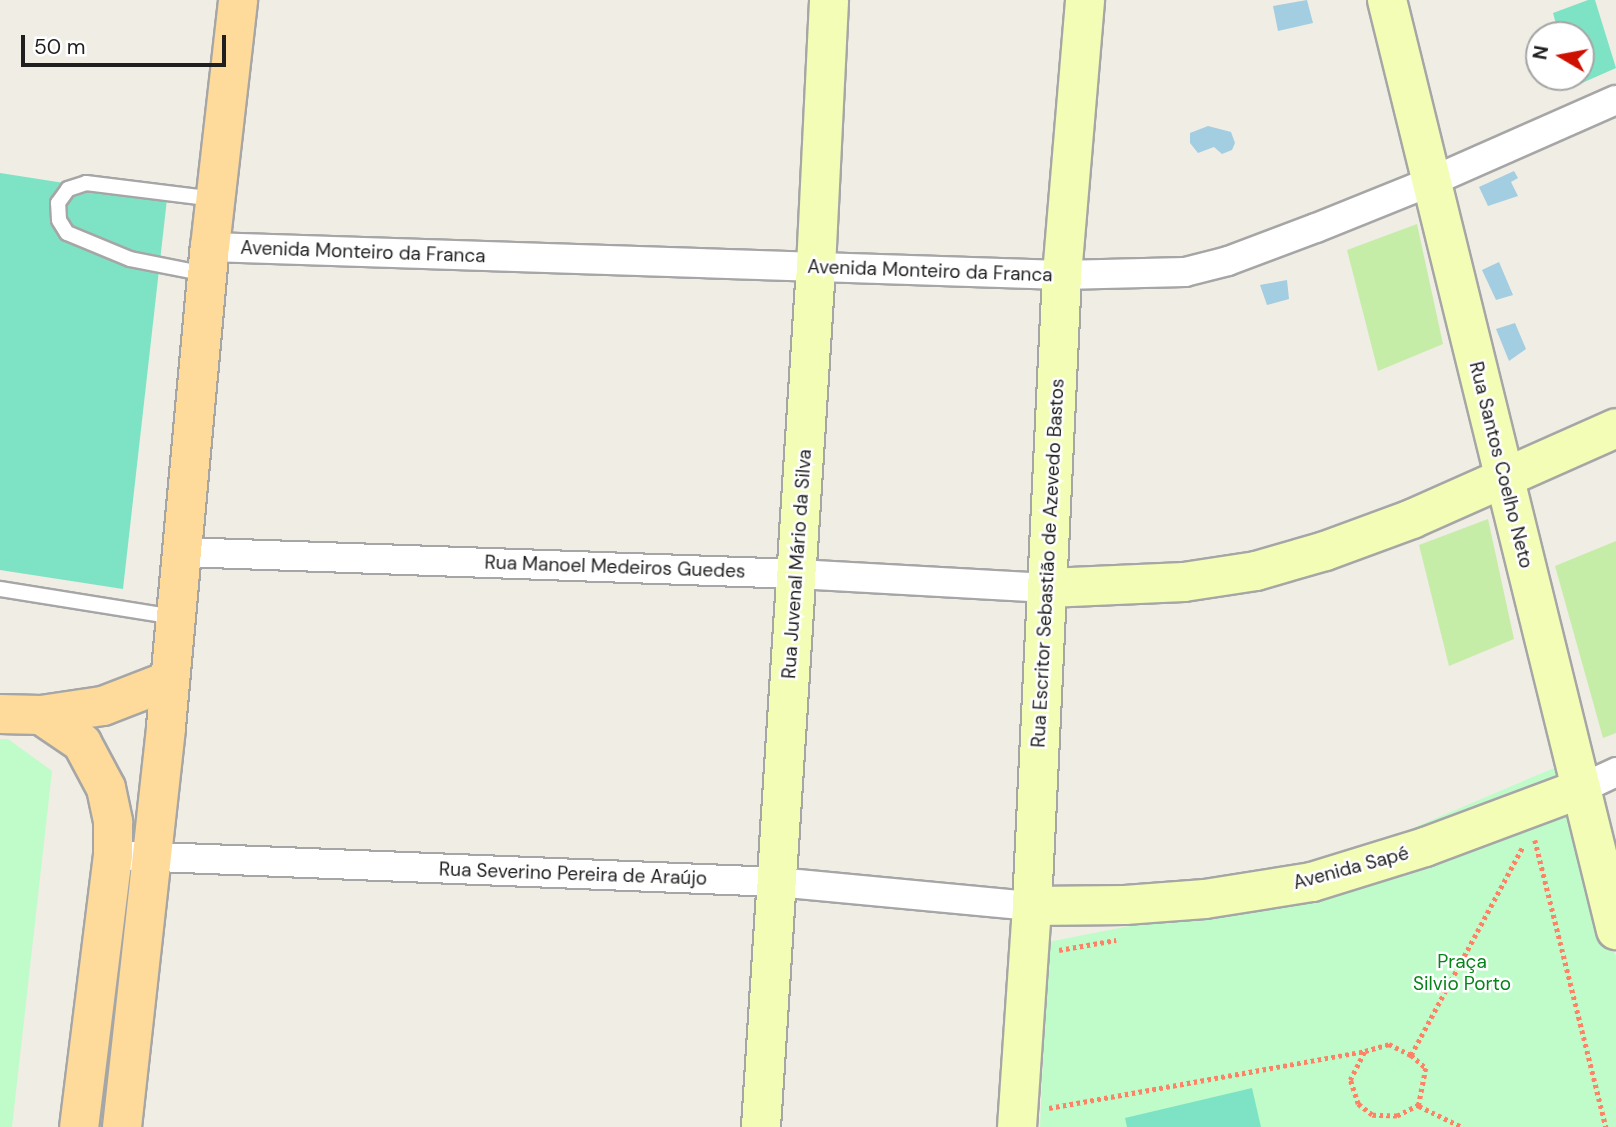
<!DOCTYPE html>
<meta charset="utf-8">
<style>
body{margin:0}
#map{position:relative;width:1616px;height:1127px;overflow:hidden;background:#f0ede4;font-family:"DM Sans",sans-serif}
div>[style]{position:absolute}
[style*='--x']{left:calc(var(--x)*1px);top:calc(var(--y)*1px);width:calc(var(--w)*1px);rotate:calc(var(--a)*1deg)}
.grass>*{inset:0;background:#c5eda8}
.park>*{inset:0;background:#bffcc9}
.pitch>*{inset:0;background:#7ee3c4}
.water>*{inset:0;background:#a3cde0}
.path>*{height:4.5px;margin-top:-2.25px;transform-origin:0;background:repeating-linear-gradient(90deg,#ff8267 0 3.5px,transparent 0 7px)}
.roads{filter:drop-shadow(2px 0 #a6a6a6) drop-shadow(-2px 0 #a6a6a6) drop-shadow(0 2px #a6a6a6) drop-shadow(0 -2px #a6a6a6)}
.lane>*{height:14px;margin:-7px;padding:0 7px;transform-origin:7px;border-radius:7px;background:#fff}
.street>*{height:28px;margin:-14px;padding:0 14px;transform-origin:14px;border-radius:14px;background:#fff}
.secondary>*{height:38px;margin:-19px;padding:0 19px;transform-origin:19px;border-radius:19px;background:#f4fdb6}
.primary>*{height:38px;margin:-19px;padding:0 19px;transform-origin:19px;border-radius:19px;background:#ffdb9b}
span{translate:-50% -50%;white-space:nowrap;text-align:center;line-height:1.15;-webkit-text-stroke:5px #fff;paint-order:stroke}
.street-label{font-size:19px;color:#1f1f1f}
.park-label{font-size:19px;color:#06841a}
.north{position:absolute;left:1525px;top:21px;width:70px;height:70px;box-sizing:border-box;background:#fff;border:2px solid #a5a5a5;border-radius:50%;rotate:280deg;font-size:19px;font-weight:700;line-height:28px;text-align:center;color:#1f1f1f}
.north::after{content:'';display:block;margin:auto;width:24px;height:32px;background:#ce1000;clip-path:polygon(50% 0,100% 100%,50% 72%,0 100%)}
.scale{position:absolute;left:21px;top:35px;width:205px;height:32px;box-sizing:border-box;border:4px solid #1f1f1f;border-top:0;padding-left:9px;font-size:21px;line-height:24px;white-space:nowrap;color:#1f1f1f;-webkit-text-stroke:5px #fff;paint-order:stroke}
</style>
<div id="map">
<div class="grass">
<i style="clip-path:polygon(1417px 224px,1443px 344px,1378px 371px,1347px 250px)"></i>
<i style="clip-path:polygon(1488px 519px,1514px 639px,1449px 666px,1419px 545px)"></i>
<i style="clip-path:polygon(1616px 541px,1616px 733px,1603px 738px,1555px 566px)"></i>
</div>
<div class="park">
<i style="clip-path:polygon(0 739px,8px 739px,52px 771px,12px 1127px,0 1127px)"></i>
<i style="clip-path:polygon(1566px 763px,1616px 959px,1616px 1127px,1040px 1127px,1048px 942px,1227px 907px)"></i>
</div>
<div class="pitch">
<i style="clip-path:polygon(1588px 0,1595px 0,1616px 68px,1573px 87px,1571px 77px,1581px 77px,1581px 35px,1559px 35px,1553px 13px)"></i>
<i style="clip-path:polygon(0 173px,167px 199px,123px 589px,0 570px)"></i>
<i style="clip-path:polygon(1252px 1088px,1261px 1127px,1127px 1127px,1125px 1118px)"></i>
</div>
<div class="water">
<i style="clip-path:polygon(1307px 0,1313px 23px,1278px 31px,1273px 6px)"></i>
<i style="clip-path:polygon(1208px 126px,1231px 132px,1235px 143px,1232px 150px,1222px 154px,1214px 147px,1198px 153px,1190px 143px,1190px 133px)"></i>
<i style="clip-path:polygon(1514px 171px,1518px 178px,1511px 182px,1518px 196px,1488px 206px,1479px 187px)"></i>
<i style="clip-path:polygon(1499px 262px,1513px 295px,1496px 300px,1482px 270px)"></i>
<i style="clip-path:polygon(1287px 280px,1289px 299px,1267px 305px,1260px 285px)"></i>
<i style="clip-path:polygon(1515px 323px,1526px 349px,1509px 361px,1496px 329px)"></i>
</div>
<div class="path">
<i style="--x:1535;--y:840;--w:296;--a:76.1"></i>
<i style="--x:1059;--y:950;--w:58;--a:-10"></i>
<i style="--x:1389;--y:1044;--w:25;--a:27"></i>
<i style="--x:1411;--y:1055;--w:20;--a:41"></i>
<i style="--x:1426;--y:1068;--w:38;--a:101"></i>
<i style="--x:1419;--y:1105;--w:25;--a:153"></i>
<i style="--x:1397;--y:1116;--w:25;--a:-178"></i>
<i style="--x:1372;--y:1115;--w:18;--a:-142"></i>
<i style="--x:1358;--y:1104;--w:25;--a:-108"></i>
<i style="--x:1350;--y:1080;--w:33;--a:-63"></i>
<i style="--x:1365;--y:1051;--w:25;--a:-16"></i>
<i style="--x:1411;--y:1055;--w:237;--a:-61.8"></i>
<i style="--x:1419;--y:1106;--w:48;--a:26"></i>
<i style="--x:1049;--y:1108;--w:321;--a:-10.2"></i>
</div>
<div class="roads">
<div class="lane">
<i style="--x:206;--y:274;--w:77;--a:-168.8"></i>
<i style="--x:130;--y:259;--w:68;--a:-157.6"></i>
<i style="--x:67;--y:233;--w:15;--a:-122"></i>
<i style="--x:59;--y:220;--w:17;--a:-93"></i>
<i style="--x:58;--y:203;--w:17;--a:-54"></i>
<i style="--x:68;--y:189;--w:19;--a:-18"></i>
<i style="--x:86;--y:183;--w:130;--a:7.1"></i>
<i style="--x:0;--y:589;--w:177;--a:9.1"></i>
</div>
<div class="street">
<i style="--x:210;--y:247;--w:852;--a:1.88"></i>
<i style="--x:1062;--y:275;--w:123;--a:-1.4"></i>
<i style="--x:1185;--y:272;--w:44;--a:-14.3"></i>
<i style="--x:1228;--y:261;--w:94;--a:-20.6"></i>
<i style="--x:1316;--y:228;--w:123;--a:-22"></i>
<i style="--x:1430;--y:182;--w:203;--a:-23.8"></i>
<i style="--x:182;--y:552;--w:615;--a:2.05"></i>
<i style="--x:797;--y:574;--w:251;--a:3.2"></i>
<i style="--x:1580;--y:789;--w:40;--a:-25"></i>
<i style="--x:133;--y:856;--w:645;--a:2.31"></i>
<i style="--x:777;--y:882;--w:256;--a:5.4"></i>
</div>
<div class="secondary">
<i style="--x:1387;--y:0;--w:958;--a:76.17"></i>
<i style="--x:1048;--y:588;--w:136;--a:-2.5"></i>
<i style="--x:1184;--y:582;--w:73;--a:-8.7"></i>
<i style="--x:1256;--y:571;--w:72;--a:-16.2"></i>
<i style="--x:1325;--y:551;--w:93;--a:-20.2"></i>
<i style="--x:1412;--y:519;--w:223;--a:-24"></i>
<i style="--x:1032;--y:906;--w:93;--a:-0.6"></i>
<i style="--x:1125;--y:905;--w:80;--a:-4.3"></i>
<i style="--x:1205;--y:899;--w:108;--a:-9"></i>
<i style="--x:1312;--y:882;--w:118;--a:-17.2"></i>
<i style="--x:1425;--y:847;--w:165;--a:-20.5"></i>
<i style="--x:761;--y:1127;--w:862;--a:-86.34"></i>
<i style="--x:816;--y:267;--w:267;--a:-87.2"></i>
<i style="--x:1017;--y:1127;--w:222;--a:-86.1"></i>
<i style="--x:1032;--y:906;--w:632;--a:-87.28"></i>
<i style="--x:1062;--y:275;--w:276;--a:-85.2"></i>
</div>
<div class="primary">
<i style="--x:0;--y:714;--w:41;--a:1.4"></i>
<i style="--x:41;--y:715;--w:63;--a:-8.3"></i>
<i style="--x:103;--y:706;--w:72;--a:-21.2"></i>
<i style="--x:41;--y:715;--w:50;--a:34.3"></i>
<i style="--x:82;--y:743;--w:51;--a:61.9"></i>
<i style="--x:106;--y:788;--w:35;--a:78"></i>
<i style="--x:113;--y:822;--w:33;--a:90"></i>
<i style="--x:113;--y:855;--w:274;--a:97.1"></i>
<i style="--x:122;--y:1127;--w:402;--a:-83.7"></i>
<i style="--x:166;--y:727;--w:482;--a:-84.8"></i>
<i style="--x:210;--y:247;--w:249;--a:-83.5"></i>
</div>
</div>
<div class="street-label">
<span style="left:363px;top:252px;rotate:2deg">Avenida Monteiro da Franca</span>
<span style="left:930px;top:271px;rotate:2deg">Avenida Monteiro da Franca</span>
<span style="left:1501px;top:465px;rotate:76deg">Rua Santos Coelho Neto</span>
<span style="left:1048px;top:563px;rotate:-87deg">Rua Escritor Sebastião de Azevedo Bastos</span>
<span style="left:797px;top:564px;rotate:-86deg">Rua Juvenal Mário da Silva</span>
<span style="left:615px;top:567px;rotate:2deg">Rua Manoel Medeiros Guedes</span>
<span style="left:1351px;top:868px;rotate:-15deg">Avenida Sapé</span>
<span style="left:573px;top:874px;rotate:2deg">Rua Severino Pereira de Araújo</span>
</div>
<div class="park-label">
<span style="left:1462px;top:973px">Praça<br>Silvio Porto</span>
</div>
<div class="north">N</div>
<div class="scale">50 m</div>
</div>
